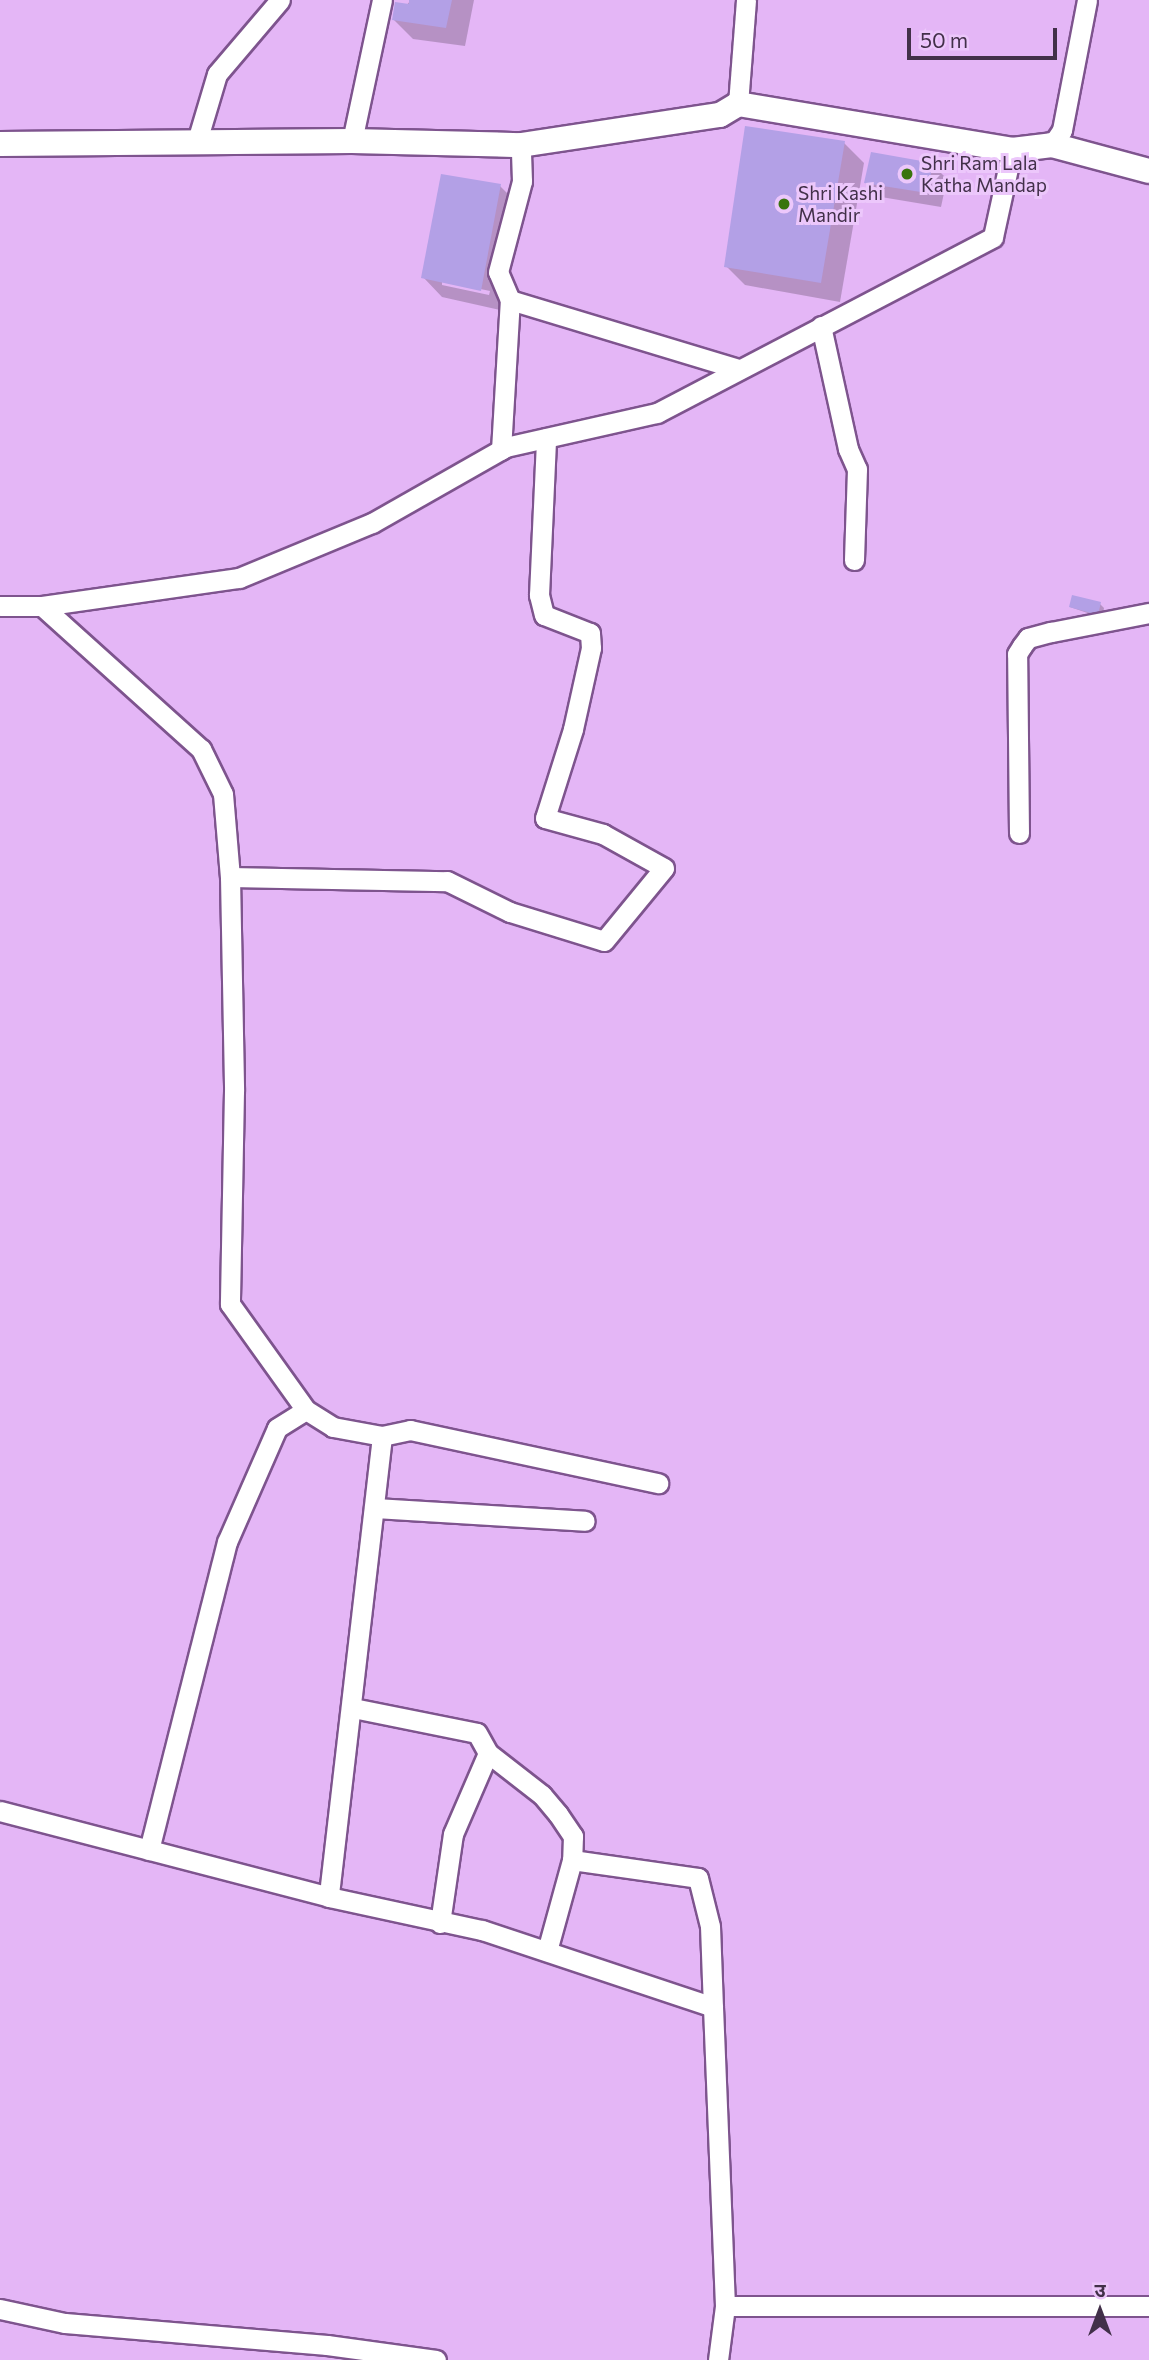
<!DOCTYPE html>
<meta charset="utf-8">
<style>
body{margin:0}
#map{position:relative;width:1149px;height:2360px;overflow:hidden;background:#e4b6f6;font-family:Commissioner,"Noto Sans Devanagari",sans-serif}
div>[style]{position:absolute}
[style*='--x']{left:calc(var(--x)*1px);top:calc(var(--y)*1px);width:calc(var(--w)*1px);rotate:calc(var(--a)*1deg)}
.shadow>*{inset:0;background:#0003}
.building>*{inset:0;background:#b3a0e6}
.roads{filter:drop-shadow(2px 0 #7e548e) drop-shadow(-2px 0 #7e548e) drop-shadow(0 2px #7e548e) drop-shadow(0 -2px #7e548e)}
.minor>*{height:19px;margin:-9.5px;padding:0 9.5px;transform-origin:9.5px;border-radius:9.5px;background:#fff}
.major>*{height:24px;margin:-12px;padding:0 12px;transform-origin:12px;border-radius:12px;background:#fff}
.dots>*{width:19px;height:19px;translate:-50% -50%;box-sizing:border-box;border:4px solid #ecc7fb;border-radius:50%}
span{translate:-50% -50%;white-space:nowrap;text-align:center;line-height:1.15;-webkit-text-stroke:6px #ecc7fb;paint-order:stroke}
.poi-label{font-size:19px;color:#423049}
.left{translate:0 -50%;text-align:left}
.north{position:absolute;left:1065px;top:2276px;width:70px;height:70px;-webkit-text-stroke:5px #ecc7fb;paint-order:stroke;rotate:0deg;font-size:19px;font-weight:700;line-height:28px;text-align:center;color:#423049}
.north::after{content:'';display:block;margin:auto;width:24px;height:32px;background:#423049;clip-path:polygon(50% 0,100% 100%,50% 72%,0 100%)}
.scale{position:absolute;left:907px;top:28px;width:150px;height:32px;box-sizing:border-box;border:4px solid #423049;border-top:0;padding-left:9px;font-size:21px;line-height:24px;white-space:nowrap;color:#423049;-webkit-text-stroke:5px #ecc7fb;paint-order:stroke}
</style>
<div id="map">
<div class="shadow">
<i style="clip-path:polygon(411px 0,474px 0,465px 46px,413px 39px,394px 20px)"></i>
<i style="clip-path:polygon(844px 143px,864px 163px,840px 302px,745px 285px,726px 266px)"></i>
<i style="clip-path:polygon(932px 164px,947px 179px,941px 207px,881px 197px,866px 182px)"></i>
<i style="clip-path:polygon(evenodd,500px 186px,519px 205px,500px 310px,442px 297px,423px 277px,500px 186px,442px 281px,490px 291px,489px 295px,442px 285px,442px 281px)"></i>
<i style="clip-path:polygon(1100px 604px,1104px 608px,1102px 618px,1070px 607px)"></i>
</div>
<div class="building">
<i style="clip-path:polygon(409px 0,452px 0,446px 28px,392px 20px,395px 2px,409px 4px)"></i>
<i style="clip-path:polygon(745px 126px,845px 141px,821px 283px,724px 267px)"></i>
<i style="clip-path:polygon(871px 152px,933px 163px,927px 193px,864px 183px)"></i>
<i style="clip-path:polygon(441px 174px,501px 184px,481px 291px,421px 278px)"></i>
<i style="clip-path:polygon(1072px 595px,1101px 602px,1098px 615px,1069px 607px)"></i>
</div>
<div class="roads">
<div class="minor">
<i style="--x:738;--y:104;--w:104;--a:-85.6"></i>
<i style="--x:197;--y:141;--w:70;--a:-73.4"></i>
<i style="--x:217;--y:74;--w:97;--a:-49.6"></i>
<i style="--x:352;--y:141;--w:144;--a:-78"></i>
<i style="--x:1052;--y:145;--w:18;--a:-56"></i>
<i style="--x:1062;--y:130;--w:132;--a:-79.1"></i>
<i style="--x:510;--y:300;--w:239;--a:16.8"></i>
<i style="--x:821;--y:326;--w:126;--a:77.6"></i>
<i style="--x:848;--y:449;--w:22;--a:66"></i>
<i style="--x:857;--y:469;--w:91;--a:91.9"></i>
<i style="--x:501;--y:450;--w:150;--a:-86.6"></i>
<i style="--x:510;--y:300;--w:30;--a:-113"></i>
<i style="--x:498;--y:272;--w:94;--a:-75.2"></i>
<i style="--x:522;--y:181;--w:36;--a:-92"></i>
<i style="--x:0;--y:606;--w:42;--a:0"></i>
<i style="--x:42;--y:606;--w:199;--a:-8.1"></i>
<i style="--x:239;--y:578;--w:144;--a:-22.5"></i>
<i style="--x:372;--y:523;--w:154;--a:-29.6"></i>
<i style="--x:506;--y:447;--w:155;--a:-12.7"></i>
<i style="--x:657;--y:413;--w:379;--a:-27.6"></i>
<i style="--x:993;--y:237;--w:89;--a:-77.7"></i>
<i style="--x:42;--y:606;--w:214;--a:42"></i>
<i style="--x:201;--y:749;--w:50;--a:63.9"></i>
<i style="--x:223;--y:794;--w:83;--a:85.2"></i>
<i style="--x:230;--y:877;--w:214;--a:88.9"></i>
<i style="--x:234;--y:1091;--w:213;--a:91.1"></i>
<i style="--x:230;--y:1304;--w:130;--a:54.4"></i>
<i style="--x:306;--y:1410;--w:32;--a:32"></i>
<i style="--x:333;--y:1427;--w:50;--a:10.4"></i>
<i style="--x:382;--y:1436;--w:464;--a:96.6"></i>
<i style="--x:1019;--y:833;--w:179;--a:-90.6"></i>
<i style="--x:1017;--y:654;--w:9;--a:-58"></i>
<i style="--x:1022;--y:646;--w:10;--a:-53"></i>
<i style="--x:1028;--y:638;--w:24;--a:-15"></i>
<i style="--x:1051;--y:632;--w:100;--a:-11"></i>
<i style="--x:230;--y:877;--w:217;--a:1.1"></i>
<i style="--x:447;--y:881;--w:70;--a:26.2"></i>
<i style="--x:510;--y:912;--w:98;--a:17.1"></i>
<i style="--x:604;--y:941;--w:94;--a:-50.6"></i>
<i style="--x:664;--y:868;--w:70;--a:-150.9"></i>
<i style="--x:603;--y:834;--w:60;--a:-164.6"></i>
<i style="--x:545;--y:818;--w:93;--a:-72.5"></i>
<i style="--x:573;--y:729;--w:83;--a:-77.5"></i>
<i style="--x:591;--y:648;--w:15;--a:-94"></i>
<i style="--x:590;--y:633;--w:49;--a:-158.6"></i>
<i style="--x:544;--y:615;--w:21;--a:-104"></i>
<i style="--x:539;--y:595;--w:157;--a:-87.4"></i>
<i style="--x:382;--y:1436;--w:29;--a:-12"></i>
<i style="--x:410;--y:1430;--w:254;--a:12.1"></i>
<i style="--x:375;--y:1508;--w:210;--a:3.5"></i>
<i style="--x:353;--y:1708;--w:126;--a:11.4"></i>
<i style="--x:477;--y:1733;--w:23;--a:61"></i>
<i style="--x:488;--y:1753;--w:68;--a:37.9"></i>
<i style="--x:542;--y:1795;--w:25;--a:50"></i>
<i style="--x:558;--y:1814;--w:27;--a:56"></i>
<i style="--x:573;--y:1836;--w:24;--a:92"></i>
<i style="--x:0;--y:1811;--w:340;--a:14.6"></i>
<i style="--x:329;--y:1897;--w:157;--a:12.2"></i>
<i style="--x:482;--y:1930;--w:243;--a:18.4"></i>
<i style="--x:713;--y:2007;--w:299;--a:87.7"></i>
<i style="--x:149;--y:1850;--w:318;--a:-75.8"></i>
<i style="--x:227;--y:1542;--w:124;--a:-66.3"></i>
<i style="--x:277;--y:1428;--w:34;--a:-32"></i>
<i style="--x:440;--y:1923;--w:90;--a:-81.7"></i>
<i style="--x:453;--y:1834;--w:88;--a:-66.6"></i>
<i style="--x:547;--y:1951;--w:94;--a:-74.6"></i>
<i style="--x:572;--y:1860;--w:127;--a:8.1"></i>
<i style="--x:698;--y:1878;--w:49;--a:76"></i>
<i style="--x:710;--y:1926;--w:81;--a:87.9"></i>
<i style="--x:0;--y:2309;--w:66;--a:12.2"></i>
<i style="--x:65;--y:2323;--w:263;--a:4.8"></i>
<i style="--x:327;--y:2345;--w:110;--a:7.8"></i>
<i style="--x:718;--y:2360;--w:54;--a:-82.6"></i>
<i style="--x:725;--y:2306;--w:424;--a:0"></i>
</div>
<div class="major">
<i style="--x:0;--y:144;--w:352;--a:-0.5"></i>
<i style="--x:352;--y:141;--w:169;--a:1.4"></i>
<i style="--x:521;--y:145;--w:201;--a:-8.6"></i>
<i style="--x:720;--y:115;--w:21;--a:-31"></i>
<i style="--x:738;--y:104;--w:278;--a:9.5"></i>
<i style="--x:1012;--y:150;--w:40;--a:-7.1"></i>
<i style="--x:1052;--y:145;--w:100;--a:15"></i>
</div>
</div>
<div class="dots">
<i style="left:907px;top:174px;background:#39750d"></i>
<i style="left:784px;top:204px;background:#39750d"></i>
</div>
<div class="poi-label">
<span class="left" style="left:921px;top:174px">Shri Ram Lala<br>Katha Mandap</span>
<span class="left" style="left:798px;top:204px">Shri Kashi<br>Mandir</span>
</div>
<div class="north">उ</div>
<div class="scale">50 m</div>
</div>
